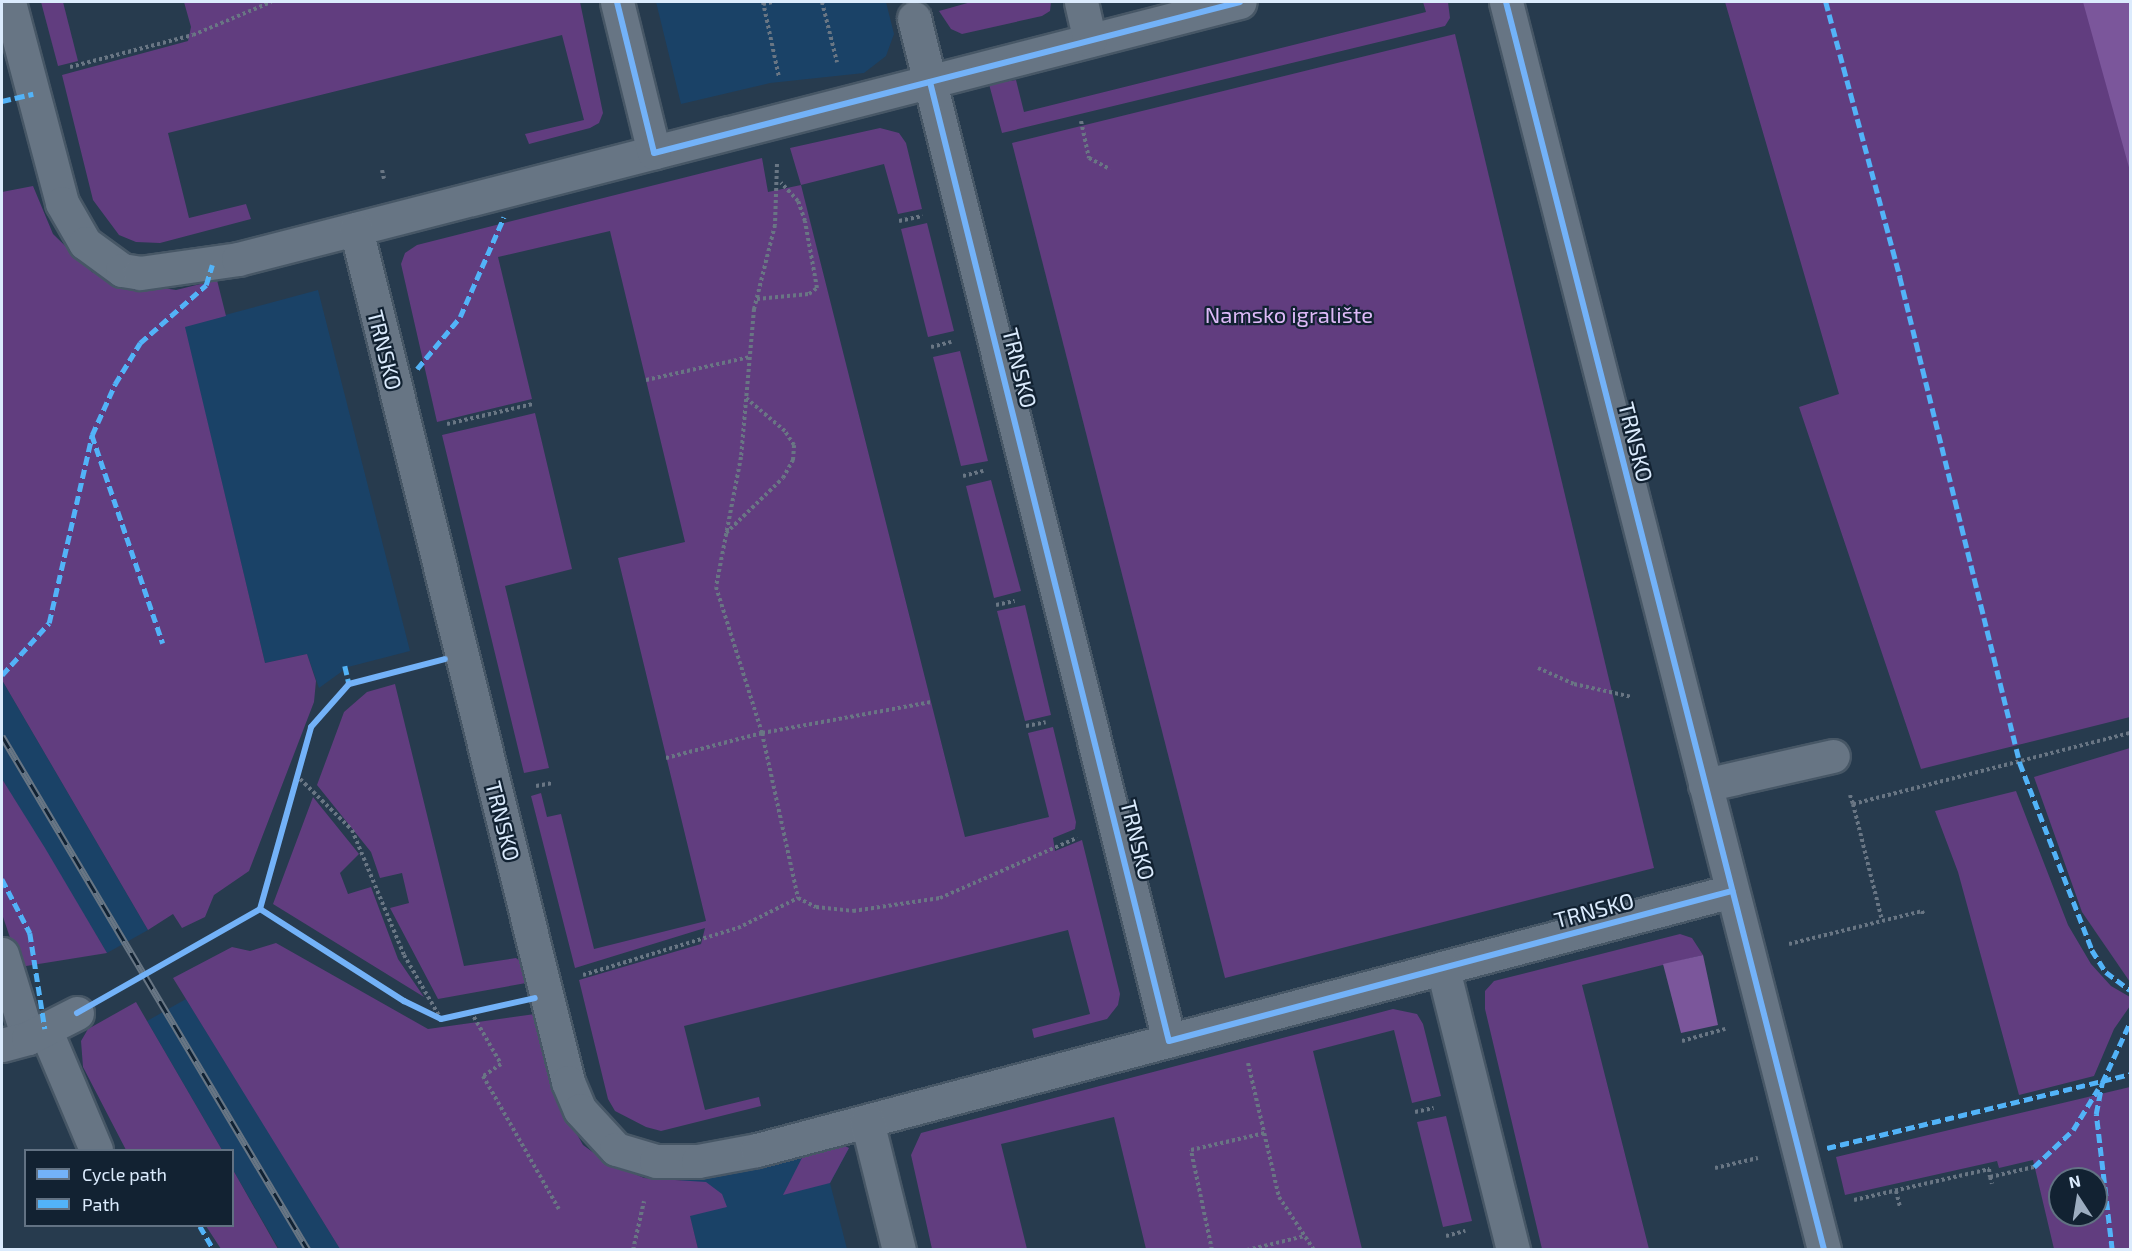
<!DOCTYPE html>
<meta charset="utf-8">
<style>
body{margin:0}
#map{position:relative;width:2132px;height:1251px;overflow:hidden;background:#273b4e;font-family:"Exo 2",sans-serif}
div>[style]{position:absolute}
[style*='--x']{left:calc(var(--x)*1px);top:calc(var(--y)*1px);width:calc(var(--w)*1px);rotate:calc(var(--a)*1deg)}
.built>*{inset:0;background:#1a4267}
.green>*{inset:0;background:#613d7f}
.forest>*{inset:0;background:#7b569b}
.path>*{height:4px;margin-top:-2px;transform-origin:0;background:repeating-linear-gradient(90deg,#697684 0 3px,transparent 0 6px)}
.roads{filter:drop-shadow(2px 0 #475766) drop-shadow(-2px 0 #475766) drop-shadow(0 2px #475766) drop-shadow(0 -2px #475766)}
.minor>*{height:33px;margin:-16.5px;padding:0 16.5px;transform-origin:16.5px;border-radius:16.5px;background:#677584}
.rail>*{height:7px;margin-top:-3.5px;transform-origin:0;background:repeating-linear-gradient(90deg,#122232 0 14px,#687684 0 28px);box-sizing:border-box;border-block:2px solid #687684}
.quiet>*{height:4.5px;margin-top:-2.25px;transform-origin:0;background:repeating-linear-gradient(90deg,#52b3f8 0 9px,transparent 0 13.5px)}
.cycleway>*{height:6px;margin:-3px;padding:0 3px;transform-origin:3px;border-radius:3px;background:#73b2f8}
span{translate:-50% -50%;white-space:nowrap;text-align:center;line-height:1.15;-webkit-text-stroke:4.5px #122232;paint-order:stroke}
.park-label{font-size:22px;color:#debaf8}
.street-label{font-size:22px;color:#dbebfd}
.frame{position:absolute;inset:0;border:3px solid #dbebfd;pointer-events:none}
.legend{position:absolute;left:24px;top:1149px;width:210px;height:78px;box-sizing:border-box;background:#122232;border:2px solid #627283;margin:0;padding:8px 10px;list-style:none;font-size:18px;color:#dbebfd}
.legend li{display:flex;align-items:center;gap:12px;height:30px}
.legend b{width:30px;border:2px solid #627283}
.north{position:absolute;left:2048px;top:1167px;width:60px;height:60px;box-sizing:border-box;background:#122232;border:2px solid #627283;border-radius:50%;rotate:348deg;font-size:16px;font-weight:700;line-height:24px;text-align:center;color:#dbebfd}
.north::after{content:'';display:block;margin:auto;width:21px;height:27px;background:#9cadc0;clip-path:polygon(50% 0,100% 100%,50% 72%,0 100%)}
</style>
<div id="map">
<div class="built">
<i style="clip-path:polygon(656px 2px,886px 2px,894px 34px,886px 56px,864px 73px,770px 83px,681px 104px)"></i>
<i style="clip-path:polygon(318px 290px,410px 651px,348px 667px,319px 688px,307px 654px,265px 663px,184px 326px)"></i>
<i style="clip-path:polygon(2px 680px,148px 930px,107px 953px,2px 779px)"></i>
<i style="clip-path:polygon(186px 999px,242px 1089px,340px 1249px,279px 1249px,233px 1170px,232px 1150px,222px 1150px,147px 1021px)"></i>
<i style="clip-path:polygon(810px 1146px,849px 1148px,830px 1183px,847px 1249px,698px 1249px,680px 1177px)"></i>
</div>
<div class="green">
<i style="clip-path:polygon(41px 2px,63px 2px,78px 61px,58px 66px)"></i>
<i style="clip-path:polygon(184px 2px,580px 2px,603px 113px,599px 123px,590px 128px,529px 144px,525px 134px,584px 120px,562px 35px,168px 133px,189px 218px,246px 204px,251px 219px,160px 243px,136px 242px,119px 235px,93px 200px,62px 75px,188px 41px,191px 27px)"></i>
<i style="clip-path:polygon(971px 2px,1051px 2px,1050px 11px,1042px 16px,962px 34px,951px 29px,939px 11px)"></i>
<i style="clip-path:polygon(1423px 2px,1448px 2px,1450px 18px,1445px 26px,1002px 133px,989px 84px,1016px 80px,1024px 112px,1426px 12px)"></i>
<i style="clip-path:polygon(1725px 2px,2130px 2px,2130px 717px,1921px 769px,1799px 407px,1839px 394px)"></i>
<i style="clip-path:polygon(1455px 34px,1654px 868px,1225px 978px,1012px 143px)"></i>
<i style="clip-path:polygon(880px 128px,899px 133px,906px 143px,922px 209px,898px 214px,884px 164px,801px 185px,965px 837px,1049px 817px,1028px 733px,1053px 727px,1076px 822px,1075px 829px,1053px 838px,1055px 851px,1082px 840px,1120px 994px,1118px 1005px,1107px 1019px,1034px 1038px,1032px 1029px,1090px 1014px,1068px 930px,684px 1026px,705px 1110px,759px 1097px,761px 1106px,661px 1131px,646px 1127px,615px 1111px,608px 1099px,579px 980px,701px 944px,705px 928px,575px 968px,531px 796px,541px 793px,547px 817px,561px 814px,594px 949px,706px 921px,618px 558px,685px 542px,610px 231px,498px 257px,532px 399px,437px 422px,401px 264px,405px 253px,417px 245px,762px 158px,768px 192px,801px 185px,790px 148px)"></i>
<i style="clip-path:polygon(33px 186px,53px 234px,92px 272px,110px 280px,176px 290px,217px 280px,226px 316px,185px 327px,265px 663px,307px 654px,316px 681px,314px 702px,249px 871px,214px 895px,205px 917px,182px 928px,173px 914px,148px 930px,2px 680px,2px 192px)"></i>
<i style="clip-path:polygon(927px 223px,954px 331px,928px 337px,901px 229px)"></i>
<i style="clip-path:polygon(960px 351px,988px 461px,961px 466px,933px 357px)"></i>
<i style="clip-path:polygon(535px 413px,572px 569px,505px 586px,549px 768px,524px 773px,442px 435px)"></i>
<i style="clip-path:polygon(991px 480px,1021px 591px,994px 598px,966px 486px)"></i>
<i style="clip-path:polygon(1025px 605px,1051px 715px,1025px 721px,997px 611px)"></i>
<i style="clip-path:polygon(395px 684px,464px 966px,516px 958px,526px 966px,529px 976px,526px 983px,438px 999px,390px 908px,409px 903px,402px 873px,380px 878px,371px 852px,317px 785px,344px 712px,367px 692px)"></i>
<i style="clip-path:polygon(2130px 748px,2130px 982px,2082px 912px,2034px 777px)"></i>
<i style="clip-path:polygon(2px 779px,45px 848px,107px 953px,20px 967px,2px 914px)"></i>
<i style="clip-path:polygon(2016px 791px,2068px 925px,2091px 964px,2111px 986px,2130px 997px,2130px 1006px,2114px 1029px,2094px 1076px,2019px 1095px,1958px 872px,1935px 811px)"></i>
<i style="clip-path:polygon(313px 797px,359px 854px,340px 873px,348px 894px,371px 887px,398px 959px,424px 997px,273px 904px)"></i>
<i style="clip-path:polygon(1680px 934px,1692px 938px,1703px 955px,1582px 985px,1649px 1249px,1542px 1249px,1485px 1009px,1485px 991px,1494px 981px)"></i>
<i style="clip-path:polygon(276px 943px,428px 1029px,535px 1014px,569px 1120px,583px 1145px,605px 1161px,644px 1178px,706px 1182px,722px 1194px,727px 1207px,690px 1216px,698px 1249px,340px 1249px,173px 978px,232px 947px,250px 951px)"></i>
<i style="clip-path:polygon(136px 1002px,147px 1021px,222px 1150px,126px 1150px,83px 1067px,81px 1041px,88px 1029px)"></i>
<i style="clip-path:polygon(1393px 1009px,1417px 1014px,1423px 1024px,1441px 1096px,1412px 1103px,1394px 1030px,1313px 1051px,1362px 1249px,1146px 1249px,1114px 1117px,1001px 1144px,1027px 1249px,932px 1249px,911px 1155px,921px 1133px)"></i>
<i style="clip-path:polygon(evenodd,2130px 1087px,2130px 1249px,2054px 1249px,2033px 1160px,1999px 1168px,1997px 1161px,1845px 1195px,1836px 1157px,2130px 1087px,2060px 1179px,2096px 1179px,2096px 1215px,2060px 1215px,2060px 1179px)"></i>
<i style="clip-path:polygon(1446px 1116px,1472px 1221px,1443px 1227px,1417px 1122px)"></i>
<i style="clip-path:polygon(841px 1144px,849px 1148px,830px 1183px,783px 1195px,806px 1150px)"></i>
<i style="clip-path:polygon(233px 1170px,278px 1249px,279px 1249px,221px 1249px,206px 1226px,232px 1226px)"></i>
</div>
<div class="forest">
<i style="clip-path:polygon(2083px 2px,2130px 2px,2130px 172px,2130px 171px)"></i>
<i style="clip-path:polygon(1703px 955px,1718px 1025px,1681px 1033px,1663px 964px)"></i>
</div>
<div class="path">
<i style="--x:763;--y:2;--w:77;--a:78"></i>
<i style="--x:822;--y:2;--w:62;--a:76"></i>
<i style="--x:763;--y:4;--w:10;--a:-11"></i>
<i style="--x:70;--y:67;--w:127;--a:-14.6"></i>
<i style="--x:193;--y:35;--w:85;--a:-22.9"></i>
<i style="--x:1081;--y:121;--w:38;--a:78"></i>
<i style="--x:1089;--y:158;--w:24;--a:28"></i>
<i style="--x:777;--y:164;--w:61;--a:91.9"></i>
<i style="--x:775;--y:225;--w:87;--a:104"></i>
<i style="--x:754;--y:309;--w:149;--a:95"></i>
<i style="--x:741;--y:457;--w:132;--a:100.9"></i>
<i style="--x:716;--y:587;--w:153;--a:72.5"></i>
<i style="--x:762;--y:733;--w:169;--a:77.7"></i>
<i style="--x:382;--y:170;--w:9;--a:77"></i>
<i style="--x:899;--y:221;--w:24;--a:-12"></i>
<i style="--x:757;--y:299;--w:52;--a:-5.5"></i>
<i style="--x:809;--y:294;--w:10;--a:-37"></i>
<i style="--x:817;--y:288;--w:68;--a:-100.2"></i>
<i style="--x:805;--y:221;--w:21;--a:-109"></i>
<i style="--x:798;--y:201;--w:25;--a:-133"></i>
<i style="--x:931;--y:347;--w:21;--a:-14"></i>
<i style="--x:646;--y:380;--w:107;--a:-12.5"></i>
<i style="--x:447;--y:424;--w:88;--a:-13.1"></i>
<i style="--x:963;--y:476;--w:21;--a:-14"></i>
<i style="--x:726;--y:533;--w:79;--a:-44"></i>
<i style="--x:783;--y:478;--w:21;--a:-61"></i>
<i style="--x:793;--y:460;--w:15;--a:-86"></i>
<i style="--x:794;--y:445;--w:17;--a:-123"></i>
<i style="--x:785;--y:431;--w:51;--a:-139.8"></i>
<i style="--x:996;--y:605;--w:19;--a:-12"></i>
<i style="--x:1538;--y:668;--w:39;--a:24"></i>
<i style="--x:1574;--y:684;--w:59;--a:12.6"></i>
<i style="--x:1026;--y:726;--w:20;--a:-11"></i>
<i style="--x:666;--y:758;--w:99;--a:-14.6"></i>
<i style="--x:762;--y:733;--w:172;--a:-10.4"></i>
<i style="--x:296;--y:775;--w:78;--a:44.5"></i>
<i style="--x:352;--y:830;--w:135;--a:67.4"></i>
<i style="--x:404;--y:955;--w:74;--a:60"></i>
<i style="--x:536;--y:786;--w:17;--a:-10"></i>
<i style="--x:1850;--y:795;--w:9;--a:72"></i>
<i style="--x:1853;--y:804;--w:286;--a:-14.4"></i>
<i style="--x:1853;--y:804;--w:120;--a:76"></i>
<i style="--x:1789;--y:944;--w:137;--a:-13.9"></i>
<i style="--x:1922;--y:911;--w:5;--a:68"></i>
<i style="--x:583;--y:975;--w:162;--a:-16.9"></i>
<i style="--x:738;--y:928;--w:67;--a:-26.6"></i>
<i style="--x:798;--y:898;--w:20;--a:27"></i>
<i style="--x:816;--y:907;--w:37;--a:6"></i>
<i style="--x:853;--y:911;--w:88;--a:-8.5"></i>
<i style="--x:940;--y:898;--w:150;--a:-23.7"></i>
<i style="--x:471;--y:1012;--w:60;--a:60"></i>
<i style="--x:501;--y:1064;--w:22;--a:146"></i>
<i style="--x:483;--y:1076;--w:153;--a:60.3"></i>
<i style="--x:1682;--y:1041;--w:45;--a:-15.6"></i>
<i style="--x:1248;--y:1063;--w:138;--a:77"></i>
<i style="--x:1279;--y:1197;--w:64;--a:56.6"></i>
<i style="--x:1415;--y:1112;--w:19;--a:-12"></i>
<i style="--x:1715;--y:1168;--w:44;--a:-13.1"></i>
<i style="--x:1990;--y:1177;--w:7;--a:74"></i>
<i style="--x:1896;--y:1191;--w:16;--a:76"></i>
<i style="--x:1854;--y:1200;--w:139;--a:-12.9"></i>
<i style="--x:1989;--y:1169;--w:8;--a:83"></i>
<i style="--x:1990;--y:1177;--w:45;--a:-12.8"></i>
<i style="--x:1446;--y:1236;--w:20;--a:-15"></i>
<i style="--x:633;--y:1250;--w:50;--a:-77.3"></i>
<i style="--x:1212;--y:1250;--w:102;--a:-101.9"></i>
<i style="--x:1191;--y:1150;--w:76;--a:-12.9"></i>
<i style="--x:1247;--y:1250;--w:60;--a:-13.6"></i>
</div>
<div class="roads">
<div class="minor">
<i style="--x:9;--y:2;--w:208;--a:75.2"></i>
<i style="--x:62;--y:203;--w:46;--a:60.1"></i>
<i style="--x:85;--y:243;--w:46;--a:36.1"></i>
<i style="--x:122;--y:270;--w:18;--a:9"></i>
<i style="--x:140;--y:273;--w:99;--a:-8.1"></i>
<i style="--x:238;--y:259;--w:1034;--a:-14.39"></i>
<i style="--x:617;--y:2;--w:155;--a:76.2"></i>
<i style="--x:1081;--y:2;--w:39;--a:77"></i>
<i style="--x:1506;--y:2;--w:1288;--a:75.7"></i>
<i style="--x:914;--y:18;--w:1054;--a:76"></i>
<i style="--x:356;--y:229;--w:879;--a:76.04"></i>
<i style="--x:568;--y:1082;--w:30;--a:67"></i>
<i style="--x:580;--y:1110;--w:53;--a:47.3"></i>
<i style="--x:616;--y:1149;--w:42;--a:16.7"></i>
<i style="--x:656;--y:1161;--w:42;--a:0"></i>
<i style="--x:698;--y:1161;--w:60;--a:-10.6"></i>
<i style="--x:757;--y:1150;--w:1009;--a:-14.88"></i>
<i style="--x:1705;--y:785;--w:131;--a:-12.8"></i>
<i style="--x:2;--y:954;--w:88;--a:72.8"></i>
<i style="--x:1443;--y:969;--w:290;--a:76"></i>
<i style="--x:45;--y:1029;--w:131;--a:67.1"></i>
<i style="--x:2;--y:1045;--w:27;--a:-15"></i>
<i style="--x:28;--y:1038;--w:55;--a:-27"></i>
<i style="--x:867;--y:1121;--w:133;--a:76.1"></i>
</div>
</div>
<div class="rail">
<i style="--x:2;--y:736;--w:598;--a:59.23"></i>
</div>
<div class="quiet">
<i style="--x:1826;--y:2;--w:285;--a:74.9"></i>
<i style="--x:1900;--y:277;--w:501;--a:76.13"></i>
<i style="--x:2020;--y:763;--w:200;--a:68.9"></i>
<i style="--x:2092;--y:950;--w:26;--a:58"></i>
<i style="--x:2106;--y:972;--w:30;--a:37"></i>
<i style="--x:2;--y:101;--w:32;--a:-13"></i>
<i style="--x:417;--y:369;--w:67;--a:-50.4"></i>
<i style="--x:460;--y:317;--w:109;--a:-66.3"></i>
<i style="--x:92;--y:435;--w:220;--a:71.2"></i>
<i style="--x:345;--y:666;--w:18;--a:77"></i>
<i style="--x:2;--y:675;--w:70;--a:-47.9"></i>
<i style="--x:49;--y:623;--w:193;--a:-77.1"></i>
<i style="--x:92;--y:435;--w:56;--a:-65.7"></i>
<i style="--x:115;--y:384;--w:48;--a:-58.6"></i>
<i style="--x:140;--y:343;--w:88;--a:-41.3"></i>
<i style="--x:206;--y:285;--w:21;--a:-73"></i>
<i style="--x:2;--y:879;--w:61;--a:62.6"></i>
<i style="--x:30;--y:933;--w:97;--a:81.1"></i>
<i style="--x:1827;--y:1148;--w:312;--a:-13.7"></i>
<i style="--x:2034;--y:1167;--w:54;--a:-43.5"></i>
<i style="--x:2073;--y:1130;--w:48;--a:-58.6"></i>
<i style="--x:200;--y:1226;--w:28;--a:60"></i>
<i style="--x:2112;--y:1250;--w:137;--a:-96.7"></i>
<i style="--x:2096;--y:1114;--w:32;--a:-79"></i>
<i style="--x:2102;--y:1083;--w:67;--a:-65.3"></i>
</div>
<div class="cycleway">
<i style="--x:617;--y:2;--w:155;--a:76.2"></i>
<i style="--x:654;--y:153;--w:605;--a:-14.45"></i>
<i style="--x:1506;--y:2;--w:1288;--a:75.7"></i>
<i style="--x:930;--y:82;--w:988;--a:76.01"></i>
<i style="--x:1169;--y:1041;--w:583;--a:-14.92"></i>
<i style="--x:260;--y:909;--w:171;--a:32.6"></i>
<i style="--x:404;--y:1001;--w:41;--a:25.9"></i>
<i style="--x:441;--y:1019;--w:96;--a:-12.6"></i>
<i style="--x:77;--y:1013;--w:210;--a:-29.6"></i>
<i style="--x:260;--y:909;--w:189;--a:-74.3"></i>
<i style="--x:311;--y:727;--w:57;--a:-48.5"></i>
<i style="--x:349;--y:684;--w:99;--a:-14.6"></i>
</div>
<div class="park-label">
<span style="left:1289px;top:315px">Namsko igralište</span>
</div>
<div class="street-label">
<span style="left:385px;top:350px;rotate:76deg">TRNSKO</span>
<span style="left:1020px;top:368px;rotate:76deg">TRNSKO</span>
<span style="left:1636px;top:442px;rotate:76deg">TRNSKO</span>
<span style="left:503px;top:821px;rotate:76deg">TRNSKO</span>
<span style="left:1138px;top:840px;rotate:76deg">TRNSKO</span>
<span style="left:1594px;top:910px;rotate:-15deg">TRNSKO</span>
</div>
<div class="frame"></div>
<ul class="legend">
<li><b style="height:8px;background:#73b2f8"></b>Cycle path</li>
<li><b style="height:8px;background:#52b3f8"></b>Path</li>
</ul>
<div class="north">N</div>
</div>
